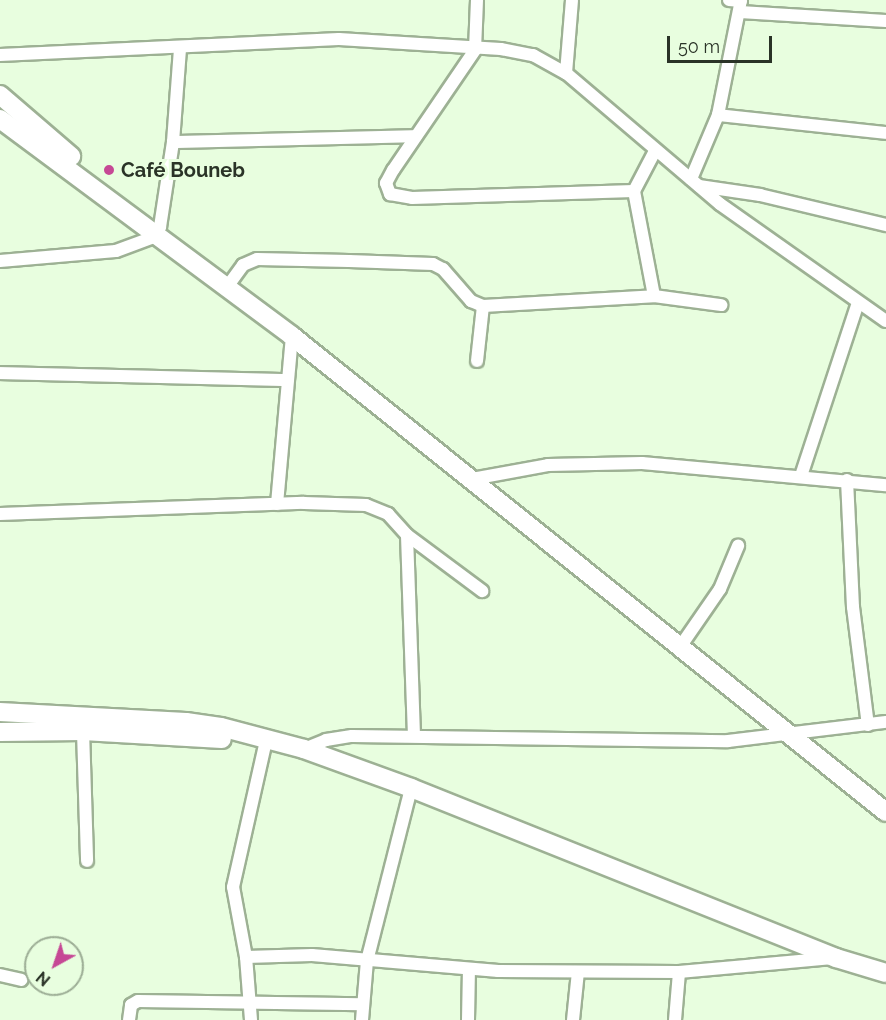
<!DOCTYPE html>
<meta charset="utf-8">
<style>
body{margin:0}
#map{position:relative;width:886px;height:1020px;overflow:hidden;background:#e8fedf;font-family:Raleway,sans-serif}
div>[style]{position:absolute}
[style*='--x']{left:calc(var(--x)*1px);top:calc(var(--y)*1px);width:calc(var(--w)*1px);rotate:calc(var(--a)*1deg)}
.roads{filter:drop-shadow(2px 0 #9db194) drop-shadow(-2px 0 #9db194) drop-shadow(0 2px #9db194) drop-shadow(0 -2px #9db194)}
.minor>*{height:12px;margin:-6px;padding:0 6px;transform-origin:6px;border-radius:6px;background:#fff}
.secondary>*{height:18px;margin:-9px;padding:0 9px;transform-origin:9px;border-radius:9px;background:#fff}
.dots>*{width:16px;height:16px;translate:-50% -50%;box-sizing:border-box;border:3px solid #e8fedf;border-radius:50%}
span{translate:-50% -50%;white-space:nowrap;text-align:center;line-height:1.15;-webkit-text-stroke:6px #e8fedf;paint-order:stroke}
.poi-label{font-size:20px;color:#2a3327;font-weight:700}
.left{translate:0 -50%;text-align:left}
.north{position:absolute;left:24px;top:936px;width:60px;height:60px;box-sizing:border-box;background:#e8fedf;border:2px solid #9cad95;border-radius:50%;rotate:220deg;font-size:16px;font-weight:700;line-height:24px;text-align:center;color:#2a3327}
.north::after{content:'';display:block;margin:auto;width:21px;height:27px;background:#c64895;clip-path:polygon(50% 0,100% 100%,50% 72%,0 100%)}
.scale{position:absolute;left:667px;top:36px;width:105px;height:27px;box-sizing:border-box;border:3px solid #2a3327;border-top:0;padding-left:8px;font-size:18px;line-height:21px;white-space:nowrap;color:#2a3327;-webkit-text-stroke:4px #e8fedf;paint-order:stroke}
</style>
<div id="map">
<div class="roads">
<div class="minor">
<i style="--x:477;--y:0;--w:50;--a:92.3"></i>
<i style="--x:475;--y:50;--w:145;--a:124.3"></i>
<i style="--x:393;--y:170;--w:15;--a:118"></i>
<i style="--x:386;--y:183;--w:12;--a:70"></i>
<i style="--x:390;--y:194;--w:22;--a:10"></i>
<i style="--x:412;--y:198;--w:222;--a:-1.8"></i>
<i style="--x:634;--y:191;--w:45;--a:-62.3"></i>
<i style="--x:729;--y:0;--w:12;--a:5"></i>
<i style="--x:740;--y:12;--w:146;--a:3.5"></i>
<i style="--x:0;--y:55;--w:339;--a:-2.7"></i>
<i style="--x:339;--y:39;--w:162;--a:3.5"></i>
<i style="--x:501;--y:49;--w:33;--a:11"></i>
<i style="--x:533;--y:55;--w:38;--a:29"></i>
<i style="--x:566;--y:73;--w:202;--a:40.4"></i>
<i style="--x:720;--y:204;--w:203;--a:35.2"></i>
<i style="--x:566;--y:73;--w:73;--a:-85.3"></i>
<i style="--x:718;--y:115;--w:117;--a:-78.7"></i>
<i style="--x:173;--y:142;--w:243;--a:-1.4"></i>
<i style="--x:691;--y:179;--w:69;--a:-67.1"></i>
<i style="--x:718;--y:115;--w:169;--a:6.1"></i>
<i style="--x:699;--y:186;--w:62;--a:8.4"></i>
<i style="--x:760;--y:195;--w:130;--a:13.4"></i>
<i style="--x:634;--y:191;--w:107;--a:79.2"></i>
<i style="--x:0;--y:261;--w:116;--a:-4.9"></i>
<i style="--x:116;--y:251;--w:40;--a:-20.2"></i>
<i style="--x:154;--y:237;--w:12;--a:-59"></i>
<i style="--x:160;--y:227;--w:86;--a:-81.3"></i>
<i style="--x:173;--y:142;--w:93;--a:-85.7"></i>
<i style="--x:227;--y:287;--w:27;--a:-54"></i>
<i style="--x:243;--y:265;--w:15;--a:-23"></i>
<i style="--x:257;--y:259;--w:92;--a:1.2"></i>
<i style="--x:349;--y:261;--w:84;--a:2"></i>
<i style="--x:433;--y:264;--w:11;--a:27"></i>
<i style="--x:443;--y:269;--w:43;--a:48.8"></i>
<i style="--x:471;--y:301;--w:13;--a:23"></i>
<i style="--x:483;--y:306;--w:171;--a:-3.3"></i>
<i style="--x:654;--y:296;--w:68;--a:7.7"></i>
<i style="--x:477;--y:361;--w:55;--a:-83.8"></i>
<i style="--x:0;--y:373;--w:286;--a:1.4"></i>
<i style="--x:801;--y:476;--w:182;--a:-71.8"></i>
<i style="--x:472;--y:479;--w:77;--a:-10.4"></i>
<i style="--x:548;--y:465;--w:94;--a:-1.2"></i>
<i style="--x:642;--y:463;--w:245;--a:5.2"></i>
<i style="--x:847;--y:480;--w:127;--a:87.3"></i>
<i style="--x:853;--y:607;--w:119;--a:82.8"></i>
<i style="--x:277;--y:504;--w:169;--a:-84.9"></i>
<i style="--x:0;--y:514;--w:304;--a:-2.1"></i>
<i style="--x:304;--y:503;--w:62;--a:1.8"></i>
<i style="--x:366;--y:505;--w:24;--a:22"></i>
<i style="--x:388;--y:514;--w:28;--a:48"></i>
<i style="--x:680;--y:647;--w:70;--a:-55.4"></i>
<i style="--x:720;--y:589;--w:47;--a:-67.3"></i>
<i style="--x:83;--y:731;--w:130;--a:88.2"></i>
<i style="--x:414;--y:736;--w:201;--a:-92"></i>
<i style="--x:407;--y:535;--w:94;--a:36.7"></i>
<i style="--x:304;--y:749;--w:24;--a:-22"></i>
<i style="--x:326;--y:740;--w:26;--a:-9"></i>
<i style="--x:352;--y:736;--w:376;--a:0.8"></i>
<i style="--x:728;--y:741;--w:159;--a:-6.9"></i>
<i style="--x:246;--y:957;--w:66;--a:-1.7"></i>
<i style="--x:312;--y:955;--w:187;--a:4.9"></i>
<i style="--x:498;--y:971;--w:181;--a:0.3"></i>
<i style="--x:679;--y:972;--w:154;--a:-5.2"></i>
<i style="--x:0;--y:975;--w:22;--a:13"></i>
<i style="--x:129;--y:1020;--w:15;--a:-82"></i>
<i style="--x:131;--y:1005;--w:8;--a:-30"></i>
<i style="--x:138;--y:1001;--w:224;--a:0.8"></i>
<i style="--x:251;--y:1020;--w:63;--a:-94.5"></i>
<i style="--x:246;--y:957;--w:71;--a:-100.5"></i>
<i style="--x:233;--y:887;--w:151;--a:-77.3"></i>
<i style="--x:362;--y:1020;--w:59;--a:-85.2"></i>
<i style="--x:367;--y:961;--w:179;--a:-75.7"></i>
<i style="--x:468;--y:1020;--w:51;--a:-88.9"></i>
<i style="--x:573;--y:1020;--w:48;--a:-84.1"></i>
<i style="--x:675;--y:1020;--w:48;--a:-85.2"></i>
</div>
<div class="secondary">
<i style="--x:0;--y:95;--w:94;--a:40.7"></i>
<i style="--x:0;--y:119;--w:364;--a:36.6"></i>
<i style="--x:292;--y:336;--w:761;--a:38.71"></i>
<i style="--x:0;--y:712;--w:186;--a:3.1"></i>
<i style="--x:186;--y:722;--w:35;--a:8"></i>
<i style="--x:221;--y:727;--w:86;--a:14.8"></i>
<i style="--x:304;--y:749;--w:114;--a:20"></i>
<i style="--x:411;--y:788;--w:458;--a:21.8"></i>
<i style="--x:836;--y:958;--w:52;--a:16.7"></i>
<i style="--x:0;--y:732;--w:83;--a:-0.7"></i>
<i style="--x:83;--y:731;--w:139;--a:3.3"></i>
</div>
</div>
<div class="dots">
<i style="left:109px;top:170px;background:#c64895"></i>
</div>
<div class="poi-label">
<span class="left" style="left:121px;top:170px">Café Bouneb</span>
</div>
<div class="north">N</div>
<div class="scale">50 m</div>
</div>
